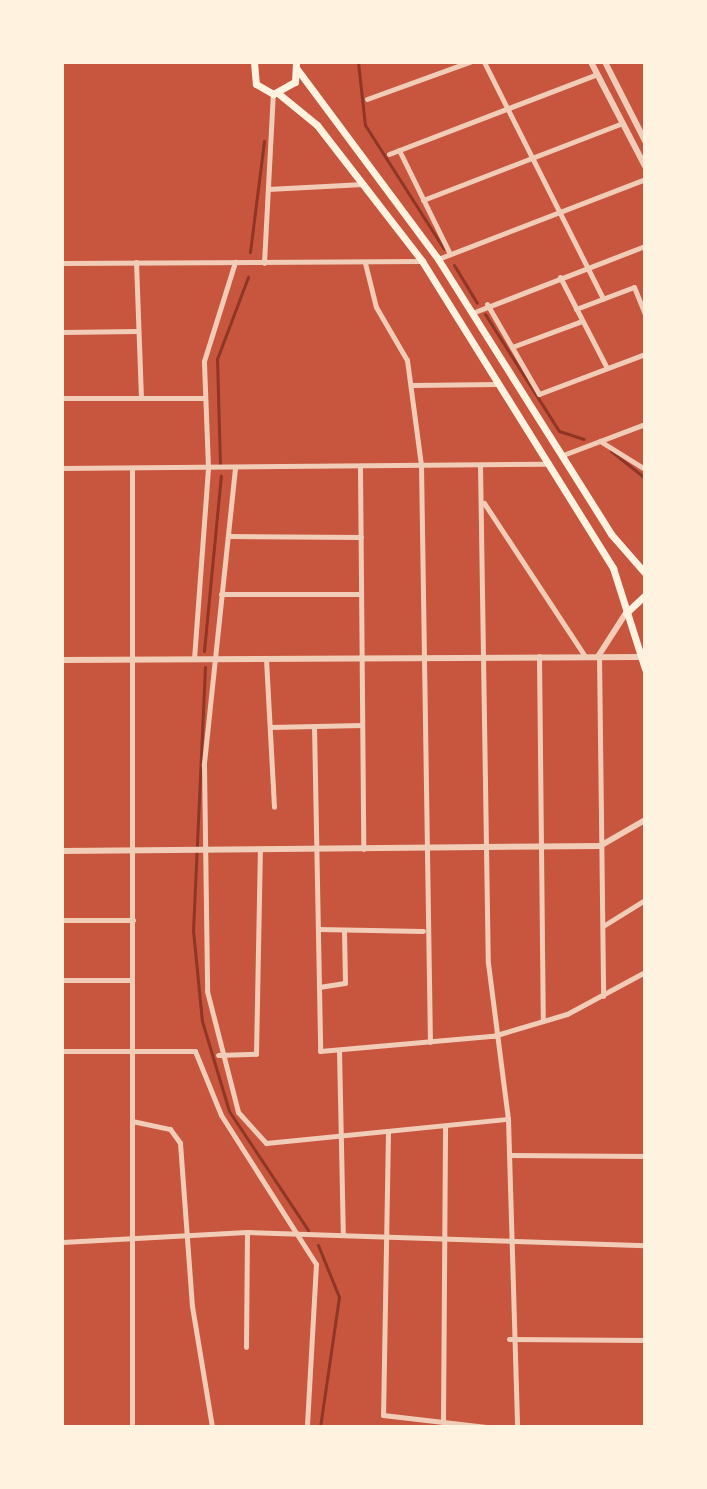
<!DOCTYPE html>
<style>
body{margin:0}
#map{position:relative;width:707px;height:1489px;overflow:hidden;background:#c8553d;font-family:Poppins,sans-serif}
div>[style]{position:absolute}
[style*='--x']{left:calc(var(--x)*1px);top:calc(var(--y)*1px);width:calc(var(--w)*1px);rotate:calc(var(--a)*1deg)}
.stream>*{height:3px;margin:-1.5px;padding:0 1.5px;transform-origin:1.5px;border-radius:1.5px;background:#8f3625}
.minor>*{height:5px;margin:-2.5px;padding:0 2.5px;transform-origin:2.5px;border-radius:2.5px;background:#f1ccb7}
.tertiary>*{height:6px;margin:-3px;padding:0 3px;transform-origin:3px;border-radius:3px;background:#f1ccb7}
.secondary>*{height:7px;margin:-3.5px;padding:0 3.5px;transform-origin:3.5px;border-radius:3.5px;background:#fff3e0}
span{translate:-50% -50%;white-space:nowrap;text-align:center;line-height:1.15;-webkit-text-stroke:7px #fff3e0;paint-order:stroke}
.frame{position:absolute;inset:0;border:64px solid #fff3e0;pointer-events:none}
</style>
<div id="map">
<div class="stream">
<i style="--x:358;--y:62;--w:63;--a:83.7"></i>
<i style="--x:365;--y:125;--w:147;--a:57.5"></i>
<i style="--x:250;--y:252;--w:112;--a:-82.8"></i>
<i style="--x:454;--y:265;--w:44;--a:58.8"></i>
<i style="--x:485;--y:314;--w:138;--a:57.7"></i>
<i style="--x:559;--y:431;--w:26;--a:18"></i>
<i style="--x:611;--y:451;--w:43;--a:38.5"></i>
<i style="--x:220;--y:465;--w:106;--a:-91.6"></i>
<i style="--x:217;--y:359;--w:88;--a:-69.3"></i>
<i style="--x:204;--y:651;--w:176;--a:-84.5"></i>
<i style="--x:205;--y:667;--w:263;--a:92.6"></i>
<i style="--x:193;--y:930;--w:91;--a:84.4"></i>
<i style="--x:202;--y:1021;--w:94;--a:73.3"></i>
<i style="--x:229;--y:1111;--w:143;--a:56.4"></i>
<i style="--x:318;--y:1245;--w:56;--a:68"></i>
<i style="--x:339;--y:1297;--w:131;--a:98.3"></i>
</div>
<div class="minor">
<i style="--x:484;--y:62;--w:265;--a:63.3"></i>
<i style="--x:367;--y:99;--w:109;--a:-19.9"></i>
<i style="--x:399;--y:150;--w:116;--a:63.9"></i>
<i style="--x:389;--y:154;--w:223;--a:-21"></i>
<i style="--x:268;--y:189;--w:95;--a:-3"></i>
<i style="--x:423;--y:200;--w:214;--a:-21.1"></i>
<i style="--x:438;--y:259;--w:222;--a:-21.1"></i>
<i style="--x:136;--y:262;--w:136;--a:87.9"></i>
<i style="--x:62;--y:263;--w:359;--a:-0.3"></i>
<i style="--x:264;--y:263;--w:169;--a:-87"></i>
<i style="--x:365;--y:263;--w:45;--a:76"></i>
<i style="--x:376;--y:307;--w:61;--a:59.7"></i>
<i style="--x:407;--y:360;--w:106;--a:82.4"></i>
<i style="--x:421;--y:465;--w:577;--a:89.11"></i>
<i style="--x:560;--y:277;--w:102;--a:62.7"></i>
<i style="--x:487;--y:304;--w:104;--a:60"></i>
<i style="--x:539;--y:394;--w:113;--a:-20.7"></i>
<i style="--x:576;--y:309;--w:62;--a:-20.8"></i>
<i style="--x:634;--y:287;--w:29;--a:68"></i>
<i style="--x:472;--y:313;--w:186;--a:-21.2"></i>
<i style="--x:62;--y:332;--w:76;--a:-0.8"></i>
<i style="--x:512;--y:347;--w:75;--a:-20.4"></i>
<i style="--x:411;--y:385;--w:87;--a:-0.7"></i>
<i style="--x:62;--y:398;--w:142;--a:0"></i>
<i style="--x:600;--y:441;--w:53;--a:31.9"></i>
<i style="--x:563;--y:455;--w:88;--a:-20.7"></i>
<i style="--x:480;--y:465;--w:498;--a:89.1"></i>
<i style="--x:488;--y:963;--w:157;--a:82.7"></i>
<i style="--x:508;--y:1119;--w:308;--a:88.3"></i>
<i style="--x:62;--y:468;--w:487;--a:-0.5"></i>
<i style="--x:132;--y:468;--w:959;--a:90"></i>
<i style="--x:235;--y:468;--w:299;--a:96"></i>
<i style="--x:204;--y:765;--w:226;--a:89.2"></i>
<i style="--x:207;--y:991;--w:125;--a:75.6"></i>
<i style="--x:238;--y:1112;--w:42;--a:47.9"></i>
<i style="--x:266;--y:1143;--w:243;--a:-5.7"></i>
<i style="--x:360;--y:468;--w:381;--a:89.5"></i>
<i style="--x:484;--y:503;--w:183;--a:56.6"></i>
<i style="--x:230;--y:536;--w:131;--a:0.4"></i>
<i style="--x:221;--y:594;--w:140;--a:0"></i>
<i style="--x:599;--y:655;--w:341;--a:89.3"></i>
<i style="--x:539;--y:656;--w:365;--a:89.4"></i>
<i style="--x:194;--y:659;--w:193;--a:-85.8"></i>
<i style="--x:208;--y:467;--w:106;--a:-92.2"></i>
<i style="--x:204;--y:361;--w:104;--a:-72.6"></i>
<i style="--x:266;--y:659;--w:148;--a:86.9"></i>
<i style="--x:314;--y:726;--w:325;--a:88.9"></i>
<i style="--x:320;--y:1051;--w:174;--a:-5"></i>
<i style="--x:493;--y:1036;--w:77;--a:-16.6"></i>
<i style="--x:567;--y:1014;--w:89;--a:-28.3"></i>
<i style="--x:270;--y:727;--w:92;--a:-1.2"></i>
<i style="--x:62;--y:920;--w:71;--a:0"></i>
<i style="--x:603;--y:926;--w:49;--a:-31.8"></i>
<i style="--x:318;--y:929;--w:105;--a:1.1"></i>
<i style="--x:62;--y:980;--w:70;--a:0"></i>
<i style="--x:319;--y:987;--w:26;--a:-9"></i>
<i style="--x:345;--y:983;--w:53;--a:-91.1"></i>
<i style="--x:339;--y:1050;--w:184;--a:88.8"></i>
<i style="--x:62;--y:1051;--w:133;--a:0"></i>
<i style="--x:195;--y:1051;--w:69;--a:67.9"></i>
<i style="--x:221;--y:1115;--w:177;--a:57.5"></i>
<i style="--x:316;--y:1264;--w:163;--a:93.2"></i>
<i style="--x:218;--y:1055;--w:38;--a:-2"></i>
<i style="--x:256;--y:1054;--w:204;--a:-88.9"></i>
<i style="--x:132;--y:1121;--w:39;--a:12"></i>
<i style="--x:170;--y:1129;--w:17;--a:54"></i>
<i style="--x:180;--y:1143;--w:163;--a:85.8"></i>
<i style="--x:192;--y:1306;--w:123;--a:80.6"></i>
<i style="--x:388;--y:1132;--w:283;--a:91"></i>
<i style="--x:383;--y:1415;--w:104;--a:6.6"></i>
<i style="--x:509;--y:1155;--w:136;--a:0.4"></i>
<i style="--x:62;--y:1242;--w:185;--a:-3.1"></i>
<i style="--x:247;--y:1232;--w:398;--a:1.9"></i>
<i style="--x:509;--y:1339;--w:136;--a:0.4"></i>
<i style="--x:246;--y:1347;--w:115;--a:-89.5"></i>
<i style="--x:443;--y:1422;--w:296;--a:-89.6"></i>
</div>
<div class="tertiary">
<i style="--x:591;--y:62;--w:117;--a:62.6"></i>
<i style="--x:605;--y:62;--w:89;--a:63.1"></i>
<i style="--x:599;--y:655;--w:50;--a:-57.3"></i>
<i style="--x:62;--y:660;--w:577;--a:-0.3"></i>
<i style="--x:62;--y:851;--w:538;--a:-0.53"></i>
<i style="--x:600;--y:846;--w:52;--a:-30"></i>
</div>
<div class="secondary">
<i style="--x:254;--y:62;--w:22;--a:85"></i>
<i style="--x:256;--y:84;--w:20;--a:30"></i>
<i style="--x:273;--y:94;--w:25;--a:-29"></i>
<i style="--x:295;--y:82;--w:20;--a:-87"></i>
<i style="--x:297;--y:69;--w:237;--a:53.4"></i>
<i style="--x:438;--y:259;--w:325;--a:57.8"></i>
<i style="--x:611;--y:534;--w:52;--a:48.9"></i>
<i style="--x:279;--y:94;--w:49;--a:39.2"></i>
<i style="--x:317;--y:125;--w:172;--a:52.3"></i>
<i style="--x:422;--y:261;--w:362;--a:58.1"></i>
<i style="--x:613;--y:568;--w:106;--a:72.4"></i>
<i style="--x:626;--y:613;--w:26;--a:-43"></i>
</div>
<div class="frame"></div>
</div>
